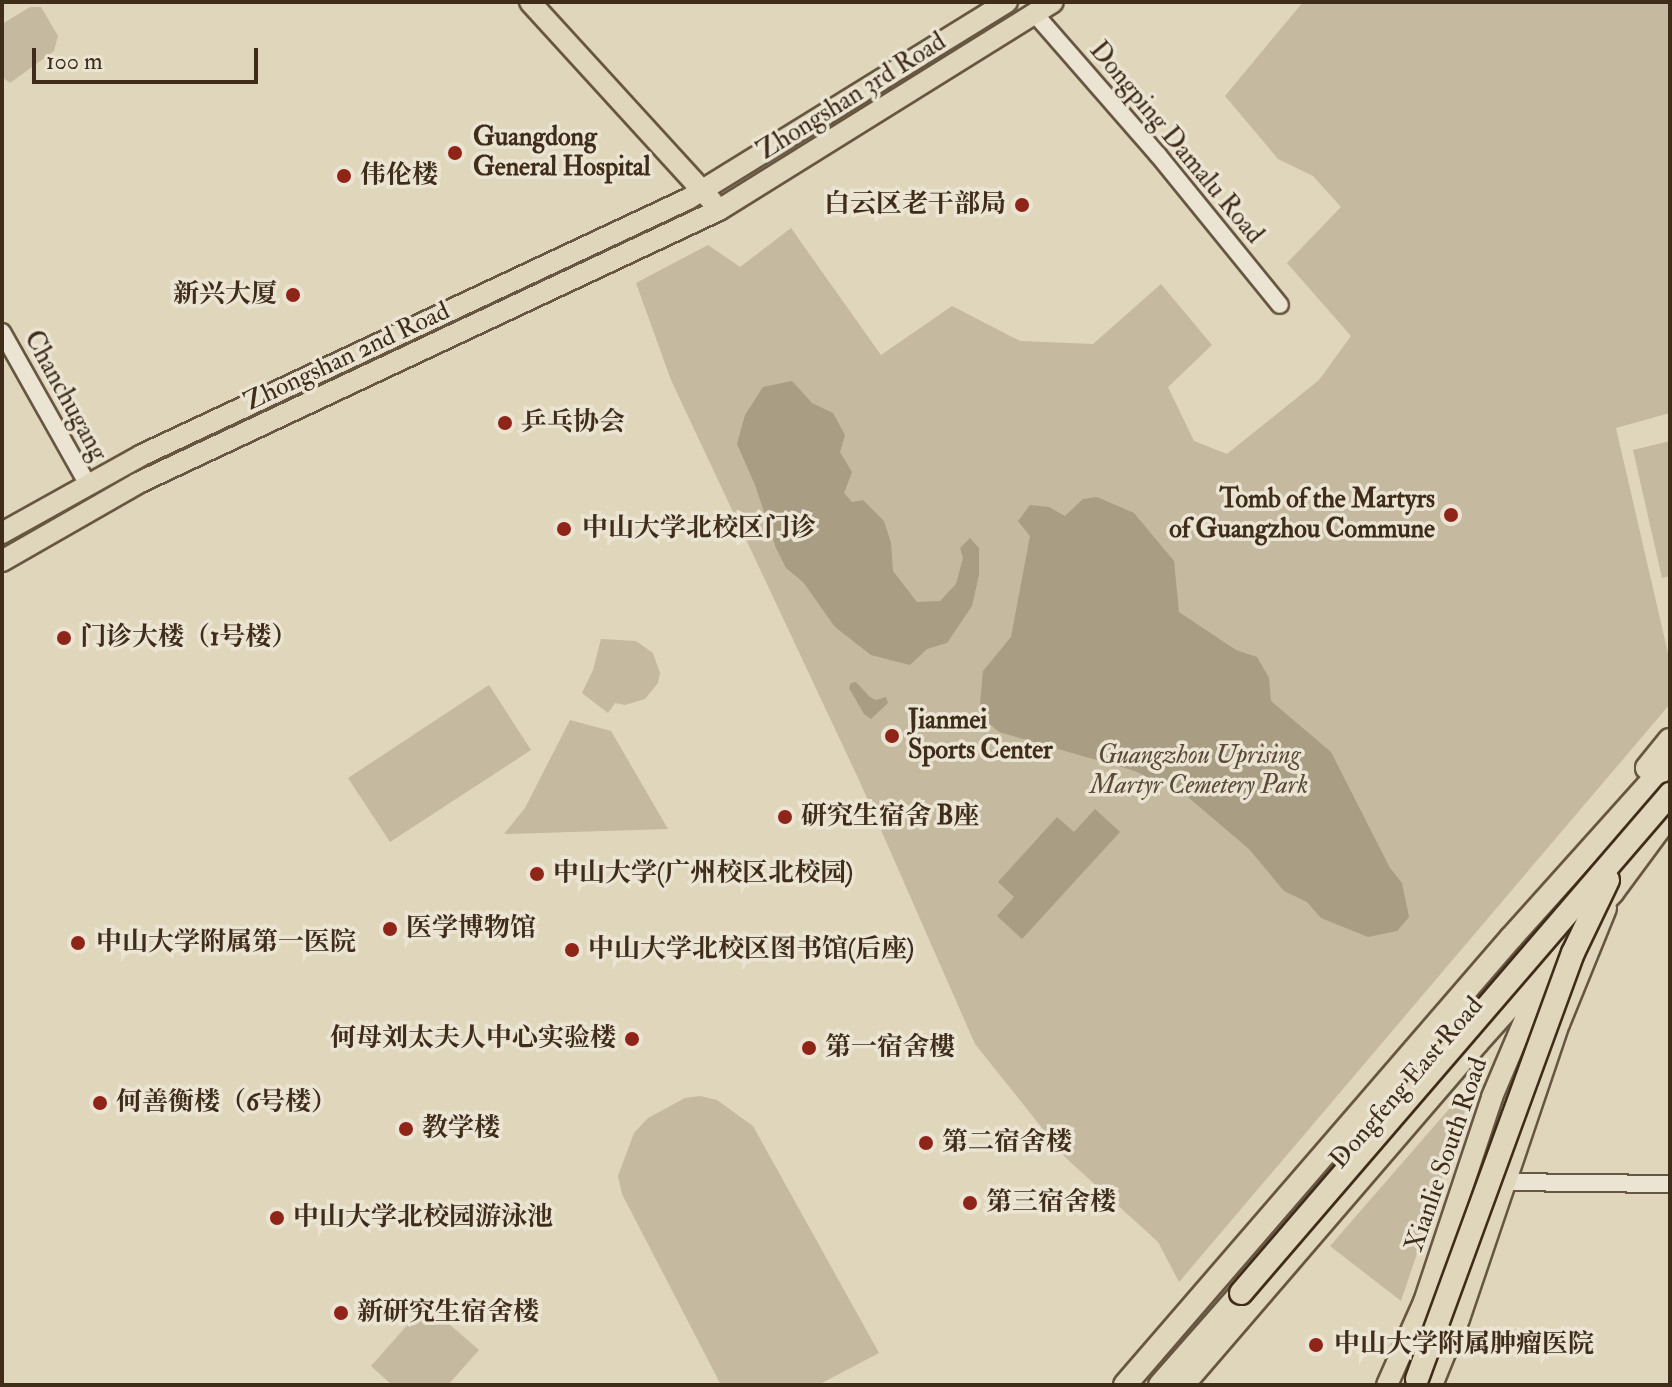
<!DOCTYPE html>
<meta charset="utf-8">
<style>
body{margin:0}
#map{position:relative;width:1672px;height:1387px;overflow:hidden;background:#e0d6bb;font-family:"IM FELL Double Pica","Noto Serif SC",serif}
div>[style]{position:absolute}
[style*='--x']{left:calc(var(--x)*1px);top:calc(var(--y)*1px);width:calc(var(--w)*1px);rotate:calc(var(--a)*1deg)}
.green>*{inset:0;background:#c5b9a0}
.water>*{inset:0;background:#a99d84}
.roads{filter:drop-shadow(2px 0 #675742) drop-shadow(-2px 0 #675742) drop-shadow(0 2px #675742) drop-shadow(0 -2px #675742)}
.minor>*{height:16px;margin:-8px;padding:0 8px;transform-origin:8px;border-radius:8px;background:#ebe4d3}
.major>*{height:20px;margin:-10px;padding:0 10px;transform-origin:10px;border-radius:10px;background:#e0d6bb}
.highway>*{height:22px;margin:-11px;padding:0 11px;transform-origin:11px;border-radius:11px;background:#e0d6bb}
.bridges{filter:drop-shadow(2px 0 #3f2d1a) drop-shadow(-2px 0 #3f2d1a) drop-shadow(0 2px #3f2d1a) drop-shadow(0 -2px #3f2d1a)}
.highway-bridge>*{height:22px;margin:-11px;padding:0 11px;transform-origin:11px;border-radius:11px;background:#e0d6bb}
.dots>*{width:22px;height:22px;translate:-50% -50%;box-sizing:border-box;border:4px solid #ebe4d3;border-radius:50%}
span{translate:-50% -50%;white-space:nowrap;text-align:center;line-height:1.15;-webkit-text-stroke:7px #ebe4d3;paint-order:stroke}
.street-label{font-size:26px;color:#3f2d1a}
.poi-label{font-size:26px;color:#3f2d1a;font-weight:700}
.left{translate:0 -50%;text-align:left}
.right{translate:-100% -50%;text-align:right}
.park-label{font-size:26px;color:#5a4935;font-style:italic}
.frame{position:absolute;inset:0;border:4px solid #3f2d1a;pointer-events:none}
.scale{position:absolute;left:32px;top:48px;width:226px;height:36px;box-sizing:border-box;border:4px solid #3f2d1a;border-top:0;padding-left:10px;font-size:24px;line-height:28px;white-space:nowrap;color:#3f2d1a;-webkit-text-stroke:6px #ebe4d3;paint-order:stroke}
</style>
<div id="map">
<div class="green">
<i style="clip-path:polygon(1303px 2px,1670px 2px,1670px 413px,1616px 428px,1670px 662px,1670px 704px,1179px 1282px,1158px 1242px,1066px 1158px,975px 1044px,859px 780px,671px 380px,636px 283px,708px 245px,740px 267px,791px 228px,881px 355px,952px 306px,1020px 341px,1093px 344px,1161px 284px,1212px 345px,1168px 387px,1194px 441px,1227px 454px,1319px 380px,1351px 336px,1287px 263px,1341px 207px,1313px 176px,1278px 159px,1225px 96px)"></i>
<i style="clip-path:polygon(30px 7px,41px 7px,58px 36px,54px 51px,10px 83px,2px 77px,2px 24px)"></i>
<i style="clip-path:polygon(1670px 441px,1670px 576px,1662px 578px,1633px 450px)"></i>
<i style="clip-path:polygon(601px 639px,636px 641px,653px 653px,660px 673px,658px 683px,645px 699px,625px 705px,615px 703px,608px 713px,582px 693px,593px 670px)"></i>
<i style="clip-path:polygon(489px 685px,531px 750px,390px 842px,348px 778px)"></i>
<i style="clip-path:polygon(570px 720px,611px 731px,668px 829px,504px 834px,525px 808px)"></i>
<i style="clip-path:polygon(1476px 1078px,1401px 1301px,1330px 1246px)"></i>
<i style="clip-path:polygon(700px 1096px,717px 1100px,753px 1126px,879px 1353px,818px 1385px,721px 1385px,622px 1194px,618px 1176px,634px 1133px,648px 1118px,685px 1098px)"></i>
<i style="clip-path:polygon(426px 1304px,479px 1350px,448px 1385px,392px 1385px,371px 1366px)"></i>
</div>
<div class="water">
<i style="clip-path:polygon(792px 381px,812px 403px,833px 413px,845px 435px,840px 452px,852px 472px,844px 493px,852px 502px,863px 500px,884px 521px,891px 543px,893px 571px,917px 602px,940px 601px,956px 584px,963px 558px,960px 548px,970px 538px,979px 548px,979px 575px,972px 606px,947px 643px,927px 649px,910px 665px,871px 655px,835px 627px,803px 582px,786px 568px,776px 548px,755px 485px,737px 444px,745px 415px,763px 387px)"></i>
<i style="clip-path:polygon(1097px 497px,1134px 513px,1174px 561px,1179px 612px,1236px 650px,1257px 657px,1269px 678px,1271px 701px,1331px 752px,1390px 868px,1402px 883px,1409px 917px,1397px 931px,1368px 937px,1321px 918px,1307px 902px,1284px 891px,1249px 849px,1189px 798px,1135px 771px,999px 732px,979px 715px,983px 671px,1011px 637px,1030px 536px,1018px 521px,1030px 505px,1049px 507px,1065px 516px,1083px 499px)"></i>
<i style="clip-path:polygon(856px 682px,870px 697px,876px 700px,886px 697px,888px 703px,871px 719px,864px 714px,849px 688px,851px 683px)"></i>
<i style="clip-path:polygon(1095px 809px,1120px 832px,1022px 939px,997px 916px,1014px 897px,998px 882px,1057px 817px,1074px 832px)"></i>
</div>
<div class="roads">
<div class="minor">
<i style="--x:1035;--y:14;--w:187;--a:48.9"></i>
<i style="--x:1158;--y:155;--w:193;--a:50.9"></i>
<i style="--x:2;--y:332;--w:173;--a:60.6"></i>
<i style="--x:1504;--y:1182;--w:166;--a:0.7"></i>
</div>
<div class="major">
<i style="--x:530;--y:2;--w:270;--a:47.6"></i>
<i style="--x:2;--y:533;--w:160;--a:-29.1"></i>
<i style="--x:142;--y:455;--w:603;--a:-25.12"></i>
<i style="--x:688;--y:199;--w:375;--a:-31.7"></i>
<i style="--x:2;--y:561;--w:157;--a:-29.8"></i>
<i style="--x:138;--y:483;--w:642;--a:-25.17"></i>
<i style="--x:719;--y:210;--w:393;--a:-31.9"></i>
<i style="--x:1184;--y:1385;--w:451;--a:-49.3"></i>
<i style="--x:1478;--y:1043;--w:202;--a:-48"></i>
<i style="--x:1613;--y:893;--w:96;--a:-53.5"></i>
<i style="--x:1387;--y:1385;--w:91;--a:-66"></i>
<i style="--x:1424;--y:1302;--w:216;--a:-71.6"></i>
<i style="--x:1492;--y:1097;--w:128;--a:-67"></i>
<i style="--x:1432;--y:1385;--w:71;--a:-67.8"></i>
<i style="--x:1459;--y:1319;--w:311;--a:-71.3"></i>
<i style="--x:1559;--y:1024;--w:125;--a:-67.9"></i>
</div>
<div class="highway">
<i style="--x:1647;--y:768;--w:36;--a:-51"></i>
<i style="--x:1125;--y:1385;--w:591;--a:-49.19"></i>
<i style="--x:1511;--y:938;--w:238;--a:-48.1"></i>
<i style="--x:1160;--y:1385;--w:123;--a:-48.6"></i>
</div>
</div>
<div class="bridges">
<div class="highway-bridge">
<i style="--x:1241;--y:1293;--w:658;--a:-49.31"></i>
<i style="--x:1417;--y:1379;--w:454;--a:-69.9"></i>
<i style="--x:1573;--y:953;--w:81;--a:-64.4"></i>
</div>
</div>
<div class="dots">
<i style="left:455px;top:153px;background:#8f2418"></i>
<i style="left:344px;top:176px;background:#8f2418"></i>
<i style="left:1022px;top:205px;background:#8f2418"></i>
<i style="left:293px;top:295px;background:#8f2418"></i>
<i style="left:505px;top:423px;background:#8f2418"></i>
<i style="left:1451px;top:515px;background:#8f2418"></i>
<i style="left:564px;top:529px;background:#8f2418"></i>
<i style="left:64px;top:638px;background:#8f2418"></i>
<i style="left:892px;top:736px;background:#8f2418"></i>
<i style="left:785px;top:817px;background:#8f2418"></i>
<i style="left:537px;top:874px;background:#8f2418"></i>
<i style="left:390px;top:929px;background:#8f2418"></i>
<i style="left:78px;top:943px;background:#8f2418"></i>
<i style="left:572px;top:950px;background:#8f2418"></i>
<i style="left:632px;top:1039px;background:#8f2418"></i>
<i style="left:809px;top:1048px;background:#8f2418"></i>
<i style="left:100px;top:1103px;background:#8f2418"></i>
<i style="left:406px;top:1129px;background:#8f2418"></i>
<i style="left:926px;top:1143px;background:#8f2418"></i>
<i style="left:970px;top:1203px;background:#8f2418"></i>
<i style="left:277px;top:1218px;background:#8f2418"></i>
<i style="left:341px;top:1313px;background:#8f2418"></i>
<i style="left:1316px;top:1345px;background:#8f2418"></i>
</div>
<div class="street-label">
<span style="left:852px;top:97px;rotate:-32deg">Zhongshan 3rd Road</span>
<span style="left:1176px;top:143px;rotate:50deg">Dongping Damalu Road</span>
<span style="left:347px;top:357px;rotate:-25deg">Zhongshan 2nd Road</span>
<span style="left:65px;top:396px;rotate:61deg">Chanchugang</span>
<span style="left:1407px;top:1083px;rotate:-49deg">Dongfeng East Road</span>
<span style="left:1447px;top:1155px;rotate:-71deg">Xianlie South Road</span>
</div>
<div class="poi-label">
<span class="left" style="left:473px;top:153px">Guangdong<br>General Hospital</span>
<span class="left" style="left:360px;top:176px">伟伦楼</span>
<span class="right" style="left:1006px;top:205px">白云区老干部局</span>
<span class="right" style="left:277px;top:295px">新兴大厦</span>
<span class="left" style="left:521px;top:423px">乒乓协会</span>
<span class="right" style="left:1435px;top:515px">Tomb of the Martyrs<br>of Guangzhou Commune</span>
<span class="left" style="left:582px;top:529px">中山大学北校区门诊</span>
<span class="left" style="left:80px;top:638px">门诊大楼（1号楼）</span>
<span class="left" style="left:908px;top:736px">Jianmei<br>Sports Center</span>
<span class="left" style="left:801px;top:817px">研究生宿舍 B座</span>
<span class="left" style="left:553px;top:874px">中山大学(广州校区北校园)</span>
<span class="left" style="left:406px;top:929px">医学博物馆</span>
<span class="left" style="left:96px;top:943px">中山大学附属第一医院</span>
<span class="left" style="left:588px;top:950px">中山大学北校区图书馆(后座)</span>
<span class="right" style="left:616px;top:1039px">何母刘太夫人中心实验楼</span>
<span class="left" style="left:825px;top:1048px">第一宿舍樓</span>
<span class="left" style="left:116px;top:1103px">何善衡楼（6号楼）</span>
<span class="left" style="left:422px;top:1129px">教学楼</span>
<span class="left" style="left:942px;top:1143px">第二宿舍楼</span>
<span class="left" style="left:986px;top:1203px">第三宿舍楼</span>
<span class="left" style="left:293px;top:1218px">中山大学北校园游泳池</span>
<span class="left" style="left:357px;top:1313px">新研究生宿舍楼</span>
<span class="left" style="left:1334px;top:1345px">中山大学附属肿瘤医院</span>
</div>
<div class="park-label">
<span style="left:1199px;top:771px">Guangzhou Uprising<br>Martyr Cemetery Park</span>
</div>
<div class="frame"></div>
<div class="scale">100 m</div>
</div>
